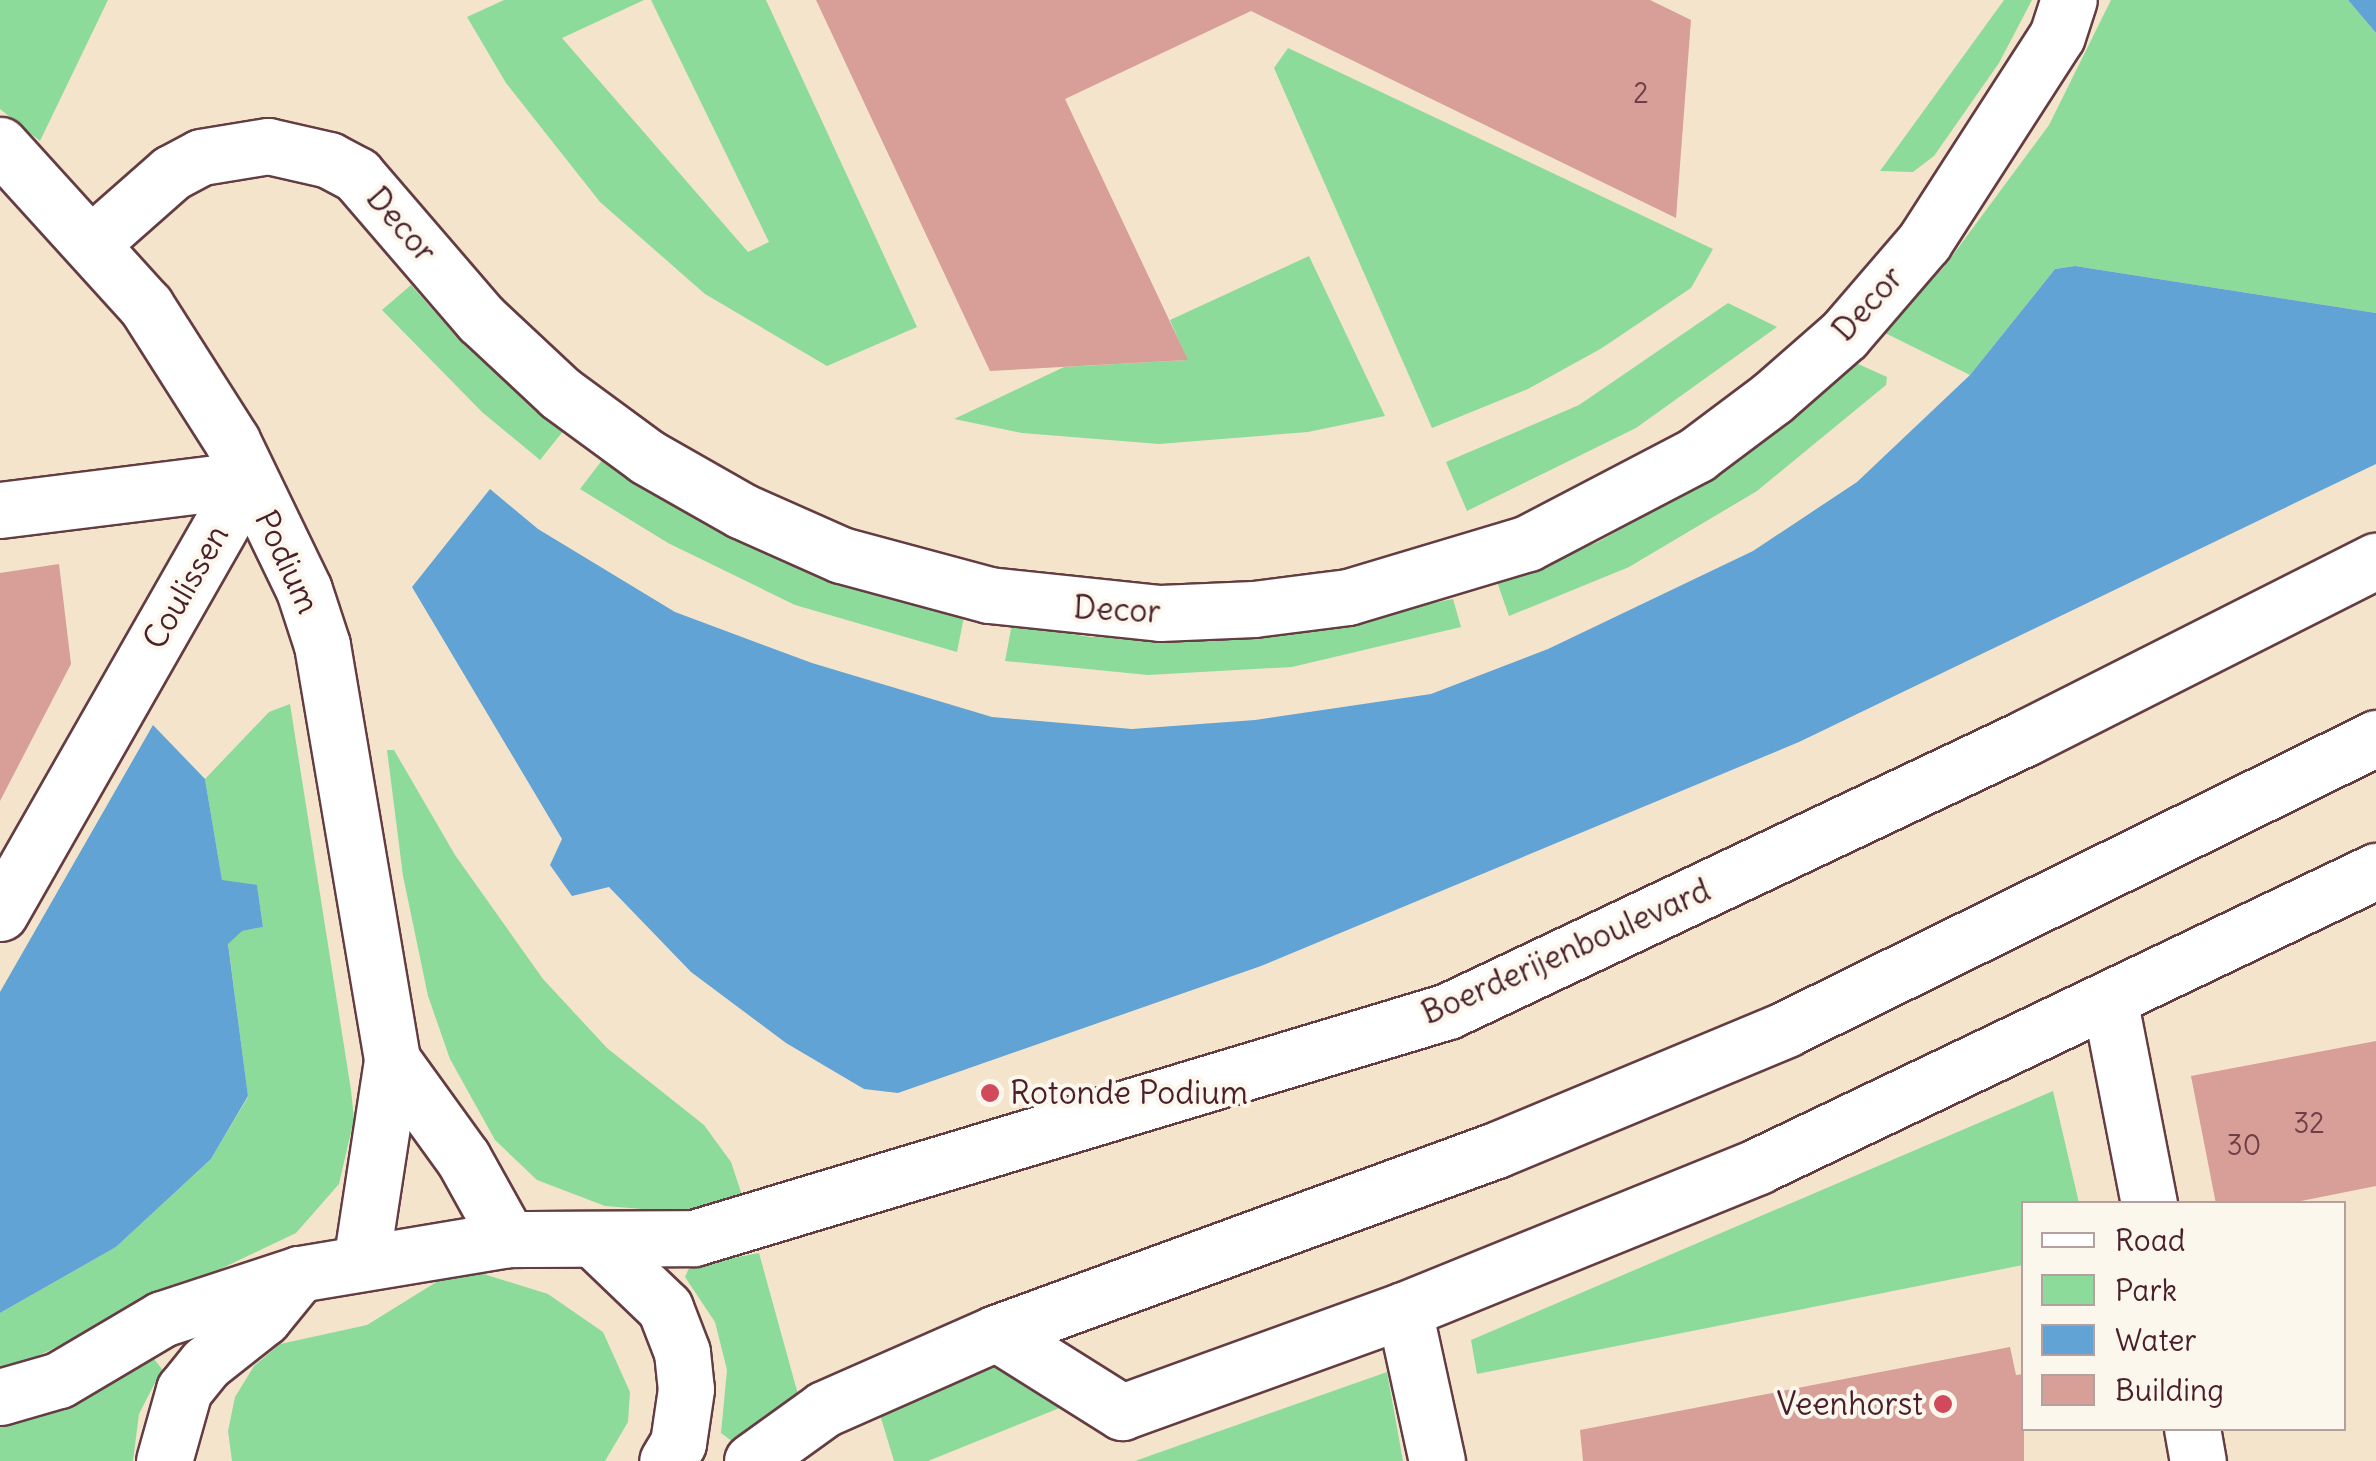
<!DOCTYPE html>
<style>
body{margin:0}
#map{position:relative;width:2376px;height:1461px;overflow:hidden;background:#f5e4cc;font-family:Delius,sans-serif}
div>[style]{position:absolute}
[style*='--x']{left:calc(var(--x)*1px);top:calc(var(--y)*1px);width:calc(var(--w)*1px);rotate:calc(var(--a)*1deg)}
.green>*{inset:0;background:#8ddb9a}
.water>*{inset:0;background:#62a3d5}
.building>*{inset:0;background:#d89e98}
.roads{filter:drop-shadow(2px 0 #643d43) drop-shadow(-2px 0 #643d43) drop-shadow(0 2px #643d43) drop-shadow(0 -2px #643d43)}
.minor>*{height:55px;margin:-27.5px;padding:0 27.5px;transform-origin:27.5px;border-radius:27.5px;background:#fff}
.secondary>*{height:55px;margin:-27.5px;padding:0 27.5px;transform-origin:27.5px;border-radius:27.5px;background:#fff}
.dots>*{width:28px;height:28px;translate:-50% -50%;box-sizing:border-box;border:5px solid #fbf7ec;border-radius:50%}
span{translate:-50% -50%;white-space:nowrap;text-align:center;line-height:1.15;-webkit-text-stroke:8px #fbf7ec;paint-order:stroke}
.number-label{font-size:28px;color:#6e3f46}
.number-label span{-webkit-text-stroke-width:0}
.street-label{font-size:32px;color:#4a1f2b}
.poi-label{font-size:32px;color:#4a1f2b}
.left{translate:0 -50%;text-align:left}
.right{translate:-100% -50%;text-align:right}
.legend{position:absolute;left:2021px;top:1201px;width:325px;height:230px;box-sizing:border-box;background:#fbf7ec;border:2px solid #b4a19f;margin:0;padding:12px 18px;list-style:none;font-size:30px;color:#4a1f2b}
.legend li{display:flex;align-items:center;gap:20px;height:50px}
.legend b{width:50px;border:2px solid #b4a19f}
</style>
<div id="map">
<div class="green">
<i style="clip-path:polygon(0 0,108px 0,40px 141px,0 109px)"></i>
<i style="clip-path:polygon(504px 0,644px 0,562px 38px,748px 252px,769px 242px,651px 0,766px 0,917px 327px,827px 366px,705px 294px,600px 202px,506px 83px,467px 17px)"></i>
<i style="clip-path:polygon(2004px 0,2032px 0,1999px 63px,1934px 156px,1913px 172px,1880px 171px)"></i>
<i style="clip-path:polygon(2111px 0,2348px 0,2376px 33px,2376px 313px,2075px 266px,2055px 269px,1970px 375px,1883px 332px,1944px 267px,2049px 125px)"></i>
<i style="clip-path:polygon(1288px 48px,1713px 249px,1691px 288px,1602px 348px,1528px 389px,1432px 428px,1274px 68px)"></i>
<i style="clip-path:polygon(1309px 256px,1385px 416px,1308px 432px,1159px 444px,1022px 433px,954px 419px,1064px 367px,1187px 360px,1170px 320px)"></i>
<i style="clip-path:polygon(411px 285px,454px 334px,564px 430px,540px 460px,482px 412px,382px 310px)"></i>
<i style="clip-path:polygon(1728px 303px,1777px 327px,1636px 428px,1467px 511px,1446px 462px,1579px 405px)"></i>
<i style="clip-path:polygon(1856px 363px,1887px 377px,1886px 385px,1757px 491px,1629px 567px,1509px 616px,1497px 582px,1598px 542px,1675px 499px,1746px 454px)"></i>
<i style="clip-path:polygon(603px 459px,697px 515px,865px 588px,964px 617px,957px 652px,795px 605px,668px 543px,580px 489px)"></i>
<i style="clip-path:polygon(1453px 599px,1461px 627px,1292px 667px,1148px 675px,1005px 661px,1012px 624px,1090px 637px,1260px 638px)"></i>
<i style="clip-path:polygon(290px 704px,351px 1090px,354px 1119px,339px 1184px,296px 1233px,0 1374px,0 1313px,116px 1247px,211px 1159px,248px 1097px,228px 943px,241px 931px,263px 927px,257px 886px,222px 881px,205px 779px,269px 712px)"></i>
<i style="clip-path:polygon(387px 750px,394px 750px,455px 855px,543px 979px,607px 1048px,704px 1125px,731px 1162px,744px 1201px,679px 1212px,605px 1206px,537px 1180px,495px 1140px,450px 1059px,428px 996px,403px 876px)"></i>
<i style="clip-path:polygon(2053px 1091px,2079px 1203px,2024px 1204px,2023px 1265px,1477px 1374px,1471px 1340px)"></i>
<i style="clip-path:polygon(759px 1253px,799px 1398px,737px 1445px,721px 1433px,727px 1370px,715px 1322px,685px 1277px,690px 1266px)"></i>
<i style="clip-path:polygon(474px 1271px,548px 1294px,603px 1332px,630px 1392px,628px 1422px,605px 1461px,232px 1461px,228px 1431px,235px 1397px,254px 1366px,280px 1344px,367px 1325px,451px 1273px)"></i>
<i style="clip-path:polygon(151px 1355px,162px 1369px,139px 1414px,133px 1461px,0 1461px,0 1424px)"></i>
<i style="clip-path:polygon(975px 1367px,1002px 1368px,1067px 1405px,928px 1461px,894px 1461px,877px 1405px)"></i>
<i style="clip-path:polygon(1387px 1372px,1403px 1461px,1135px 1461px)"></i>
</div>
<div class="water">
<i style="clip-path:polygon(2348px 0,2376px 0,2376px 33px)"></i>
<i style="clip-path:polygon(2075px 266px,2376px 313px,2376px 464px,1799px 742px,1261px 966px,898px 1093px,864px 1089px,786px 1043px,691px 972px,609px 887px,572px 896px,550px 865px,562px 839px,412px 587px,490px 489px,538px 529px,675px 612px,812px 663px,992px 717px,1132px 729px,1255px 720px,1431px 694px,1548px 649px,1753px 551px,1857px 482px,1970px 375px,2055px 269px)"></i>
<i style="clip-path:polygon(153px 725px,205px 779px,222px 880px,257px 885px,263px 927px,242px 931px,228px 944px,248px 1096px,211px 1159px,116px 1247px,0 1313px,0 992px)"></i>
</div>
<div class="building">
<i style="clip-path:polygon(816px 0,1650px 0,1691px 20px,1676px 218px,1251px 11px,1065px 99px,1188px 360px,990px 371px)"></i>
<i style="clip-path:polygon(59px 564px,71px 664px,0 801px,0 573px)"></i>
<i style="clip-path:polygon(2376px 1041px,2376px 1186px,2286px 1204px,2216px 1204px,2191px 1076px)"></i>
<i style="clip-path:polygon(2010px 1347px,2016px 1375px,2024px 1374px,2024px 1461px,1583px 1461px,1580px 1430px)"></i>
</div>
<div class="roads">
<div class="minor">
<i style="--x:0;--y:145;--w:217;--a:47.8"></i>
<i style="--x:146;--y:306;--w:160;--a:57.5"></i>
<i style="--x:232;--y:441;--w:165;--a:64.2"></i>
<i style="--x:304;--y:590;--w:58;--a:71.9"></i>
<i style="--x:322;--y:645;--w:421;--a:80.4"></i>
<i style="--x:94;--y:241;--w:103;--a:-41.4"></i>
<i style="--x:171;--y:173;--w:34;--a:-28"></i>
<i style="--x:201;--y:157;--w:68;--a:-9.3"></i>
<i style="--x:268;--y:146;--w:63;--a:12.9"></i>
<i style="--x:329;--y:160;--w:32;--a:28"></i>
<i style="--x:357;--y:175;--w:190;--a:49.3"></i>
<i style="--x:481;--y:319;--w:108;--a:43.1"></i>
<i style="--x:560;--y:393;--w:108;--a:36.3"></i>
<i style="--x:647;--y:457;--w:109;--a:29.6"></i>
<i style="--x:742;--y:511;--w:108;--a:24"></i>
<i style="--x:841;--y:555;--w:153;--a:15.1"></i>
<i style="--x:989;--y:595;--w:172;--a:6"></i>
<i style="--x:1160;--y:613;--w:94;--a:-2.4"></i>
<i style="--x:1254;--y:609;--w:95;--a:-7.3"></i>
<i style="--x:1348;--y:597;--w:188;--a:-16.7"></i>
<i style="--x:1528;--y:543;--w:190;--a:-27.6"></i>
<i style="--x:1696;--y:455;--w:95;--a:-36.9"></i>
<i style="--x:1772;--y:398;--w:96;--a:-41.2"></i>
<i style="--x:1844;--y:335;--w:123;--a:-49.3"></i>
<i style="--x:1924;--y:242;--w:245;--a:-57.2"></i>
<i style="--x:2057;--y:36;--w:38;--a:-72"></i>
<i style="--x:0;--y:510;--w:250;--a:-7.1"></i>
<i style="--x:0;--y:913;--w:500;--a:-60.3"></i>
<i style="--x:2110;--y:1003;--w:205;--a:79"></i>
<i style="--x:361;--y:1263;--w:205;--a:-81.3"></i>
<i style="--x:392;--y:1060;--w:121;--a:54.1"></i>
<i style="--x:463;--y:1158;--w:93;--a:60.9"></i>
<i style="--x:1404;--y:1310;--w:155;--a:77.7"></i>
<i style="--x:996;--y:1333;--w:149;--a:32.1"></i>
<i style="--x:1122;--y:1412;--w:300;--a:-19.9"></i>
<i style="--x:1404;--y:1310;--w:382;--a:-22.1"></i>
<i style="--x:1758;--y:1166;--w:685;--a:-25.52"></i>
<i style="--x:2192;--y:1428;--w:34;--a:80"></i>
</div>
<div class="secondary">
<i style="--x:593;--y:1239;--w:100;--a:43.8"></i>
<i style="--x:665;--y:1308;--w:47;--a:68.9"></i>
<i style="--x:682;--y:1352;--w:37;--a:84"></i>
<i style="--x:686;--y:1389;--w:55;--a:98.4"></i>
<i style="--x:678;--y:1443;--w:21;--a:121"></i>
<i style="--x:0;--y:1397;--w:61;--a:-16.1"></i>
<i style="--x:59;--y:1380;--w:120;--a:-30.6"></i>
<i style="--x:162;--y:1319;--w:144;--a:-18.2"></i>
<i style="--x:299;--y:1274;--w:212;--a:-9.5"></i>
<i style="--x:508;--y:1239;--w:186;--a:-0.3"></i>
<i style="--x:694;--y:1238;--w:787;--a:-16.75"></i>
<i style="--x:1448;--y:1011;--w:641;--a:-25.32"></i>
<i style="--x:2027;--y:737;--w:391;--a:-26.8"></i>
<i style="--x:164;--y:1461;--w:74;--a:-74.3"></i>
<i style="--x:184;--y:1390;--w:35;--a:-51"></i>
<i style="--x:206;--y:1363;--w:73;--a:-38.3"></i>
<i style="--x:263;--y:1318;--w:57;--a:-50.7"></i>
<i style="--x:752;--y:1461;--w:89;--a:-35.8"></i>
<i style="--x:824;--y:1409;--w:188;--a:-23.8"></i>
<i style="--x:996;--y:1333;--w:532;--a:-20.1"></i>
<i style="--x:1496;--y:1150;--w:314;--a:-22.6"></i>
<i style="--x:1786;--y:1029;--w:658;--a:-26.25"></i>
</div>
</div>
<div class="dots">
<i style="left:990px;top:1093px;background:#d1495b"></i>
<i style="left:1943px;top:1404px;background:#d1495b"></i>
</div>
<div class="number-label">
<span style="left:1641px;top:93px">2</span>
<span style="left:2309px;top:1123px">32</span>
<span style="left:2244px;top:1145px">30</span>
</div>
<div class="street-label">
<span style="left:401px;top:225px;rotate:49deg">Decor</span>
<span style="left:1868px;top:304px;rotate:-48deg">Decor</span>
<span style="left:287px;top:562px;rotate:65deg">Podium</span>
<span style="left:186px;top:587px;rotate:-60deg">Coulissen</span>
<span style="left:1117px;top:610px;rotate:3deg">Decor</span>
<span style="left:1566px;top:952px;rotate:-24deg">Boerderijenboulevard</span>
</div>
<div class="poi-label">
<span class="left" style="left:1010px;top:1093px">Rotonde Podium</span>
<span class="right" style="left:1923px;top:1404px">Veenhorst</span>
</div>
<ul class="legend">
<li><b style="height:12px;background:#fff"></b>Road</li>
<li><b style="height:28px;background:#8ddb9a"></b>Park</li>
<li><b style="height:28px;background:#62a3d5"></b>Water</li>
<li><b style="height:28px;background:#d89e98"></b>Building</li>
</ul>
</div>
